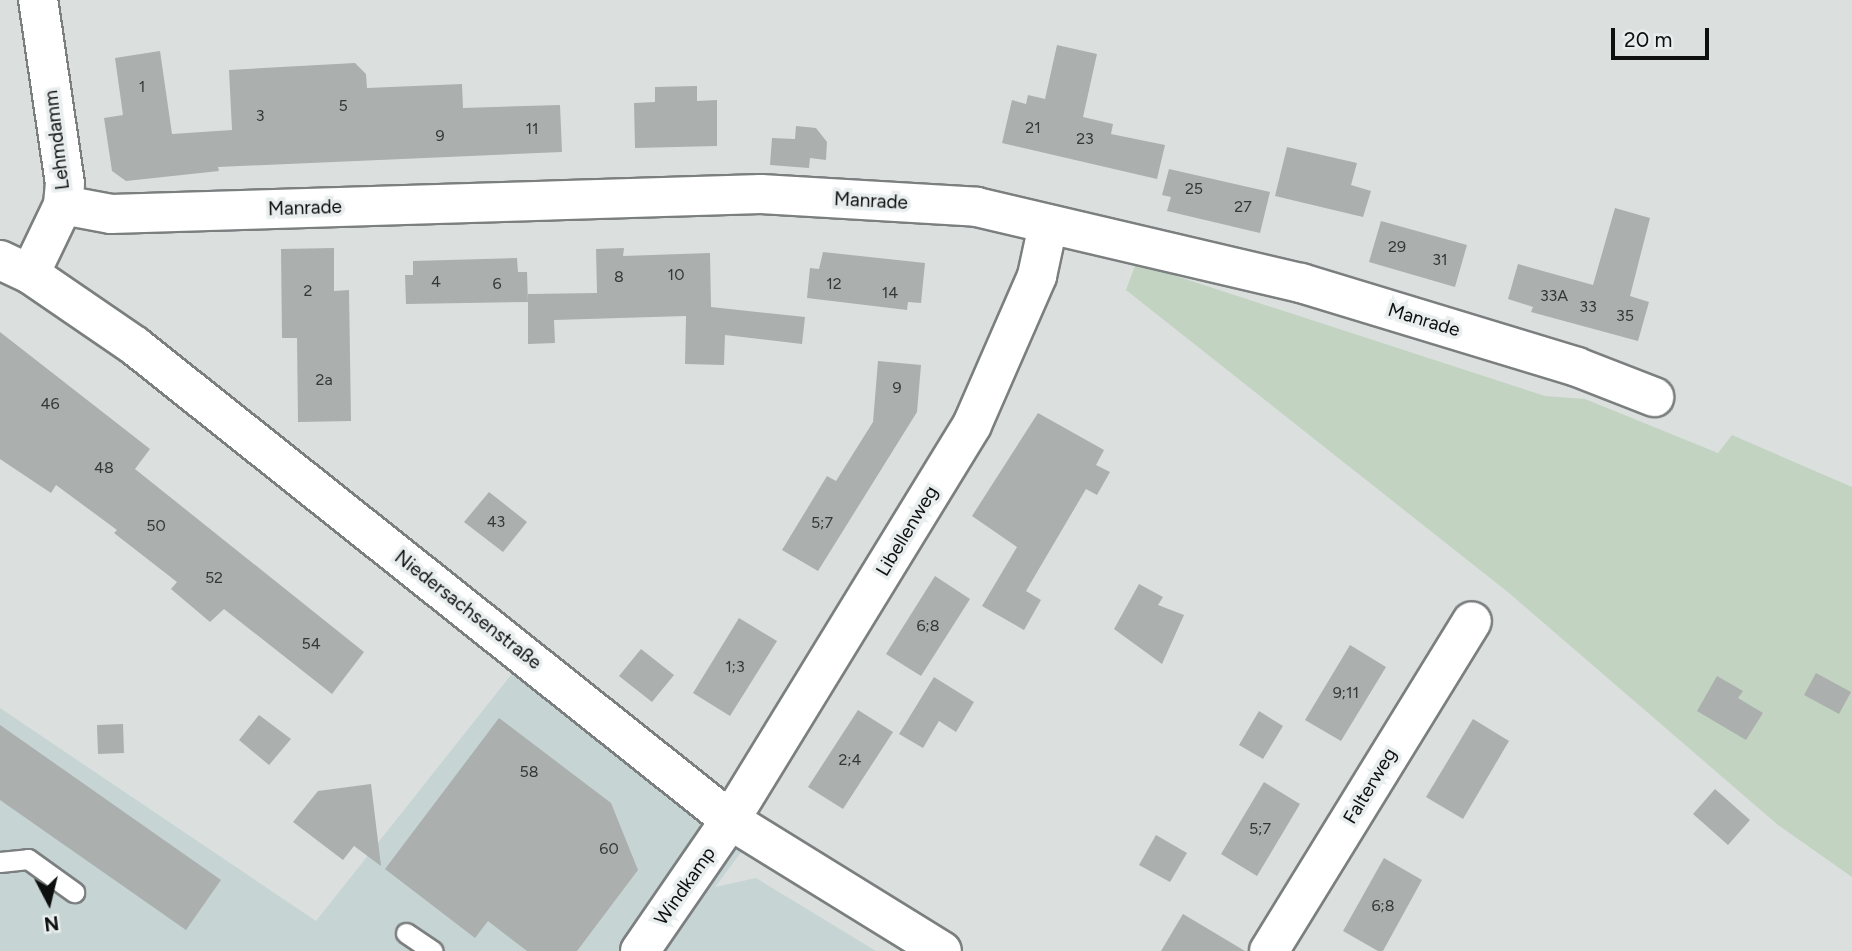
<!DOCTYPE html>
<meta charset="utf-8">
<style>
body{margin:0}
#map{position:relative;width:1852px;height:951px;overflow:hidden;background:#dbe0df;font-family:Figtree,sans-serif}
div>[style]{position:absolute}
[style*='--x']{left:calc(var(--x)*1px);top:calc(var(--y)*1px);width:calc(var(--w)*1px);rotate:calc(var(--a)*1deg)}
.built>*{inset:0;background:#c6d4d3}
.green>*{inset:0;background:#c2d3c1}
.building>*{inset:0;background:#abafae}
.roads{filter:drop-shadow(2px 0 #7b7f7f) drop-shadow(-2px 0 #7b7f7f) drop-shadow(0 2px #7b7f7f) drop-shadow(0 -2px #7b7f7f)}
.service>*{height:19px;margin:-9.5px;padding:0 9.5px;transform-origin:9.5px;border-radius:9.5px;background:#fff}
.minor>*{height:38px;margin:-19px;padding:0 19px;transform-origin:19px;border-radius:19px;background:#fff}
span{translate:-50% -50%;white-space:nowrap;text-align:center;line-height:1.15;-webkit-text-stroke:7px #e8eded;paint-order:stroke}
.number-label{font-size:16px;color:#353737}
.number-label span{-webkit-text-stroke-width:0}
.street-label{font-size:19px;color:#0e0f0f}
.north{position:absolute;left:14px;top:867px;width:70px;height:70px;-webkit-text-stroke:5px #e8eded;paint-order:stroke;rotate:173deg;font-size:19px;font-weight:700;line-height:28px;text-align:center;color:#0e0f0f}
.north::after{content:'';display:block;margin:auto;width:24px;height:32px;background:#0e0f0f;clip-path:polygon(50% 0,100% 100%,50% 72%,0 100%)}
.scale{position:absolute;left:1611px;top:28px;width:98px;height:32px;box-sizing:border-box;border:4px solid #0e0f0f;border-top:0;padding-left:9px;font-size:21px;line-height:24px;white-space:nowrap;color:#0e0f0f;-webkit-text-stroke:5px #e8eded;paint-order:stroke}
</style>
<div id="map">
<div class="built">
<i style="clip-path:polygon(526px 656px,754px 835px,715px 887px,756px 878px,876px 951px,0 951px,0 708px,316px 921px)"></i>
</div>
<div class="green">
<i style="clip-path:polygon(1136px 263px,1545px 396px,1585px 399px,1718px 453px,1732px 435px,1852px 487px,1852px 877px,1778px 825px,1509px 593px,1126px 290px)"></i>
</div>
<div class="building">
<i style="clip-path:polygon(1057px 45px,1097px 54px,1083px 117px,1113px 124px,1111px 134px,1165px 145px,1157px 179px,1002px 143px,1012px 100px,1026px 104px,1028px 95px,1045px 99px)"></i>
<i style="clip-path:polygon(160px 51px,172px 134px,232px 130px,229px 70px,355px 63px,366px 74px,367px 88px,462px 84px,463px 108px,560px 105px,562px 152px,218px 167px,219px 171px,126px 181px,112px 171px,104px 118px,123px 115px,115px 58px)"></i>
<i style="clip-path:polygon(697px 86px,697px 101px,717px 100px,717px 146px,635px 148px,634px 103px,655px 102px,655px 87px)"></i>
<i style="clip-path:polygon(796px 126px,816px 128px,827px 142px,826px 160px,810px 158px,809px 168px,770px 165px,772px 138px,795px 139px)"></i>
<i style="clip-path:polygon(1287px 147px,1357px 163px,1351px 185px,1371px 191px,1363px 217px,1275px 196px)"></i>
<i style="clip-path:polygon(1169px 169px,1270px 192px,1260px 233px,1167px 211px,1171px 197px,1162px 195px)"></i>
<i style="clip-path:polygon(1615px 208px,1650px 218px,1630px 296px,1649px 302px,1638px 341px,1531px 312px,1533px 307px,1508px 299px,1518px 264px,1593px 285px)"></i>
<i style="clip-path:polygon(1381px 221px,1467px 245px,1455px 287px,1369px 262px)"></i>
<i style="clip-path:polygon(334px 248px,334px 291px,349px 290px,351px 421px,298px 422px,297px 338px,282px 338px,281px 249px)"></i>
<i style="clip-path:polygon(624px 248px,623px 256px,710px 253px,711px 307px,805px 317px,802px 344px,725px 335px,724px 365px,685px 364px,686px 316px,554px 320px,555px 343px,528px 344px,528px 294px,597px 293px,596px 249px)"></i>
<i style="clip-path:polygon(823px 252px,925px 263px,921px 303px,908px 302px,907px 310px,807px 298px,810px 268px,819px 269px)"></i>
<i style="clip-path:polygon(517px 258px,518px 272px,527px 272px,528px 302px,406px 304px,405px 275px,413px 275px,413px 261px)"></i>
<i style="clip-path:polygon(0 332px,150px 449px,135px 469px,364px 652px,332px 694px,224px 609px,210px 622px,171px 589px,177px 582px,114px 533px,117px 530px,56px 485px,51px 493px,0 459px)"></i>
<i style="clip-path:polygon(878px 361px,921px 365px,917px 412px,818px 571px,782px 550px,827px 476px,836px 481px,873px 422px)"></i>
<i style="clip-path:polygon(1038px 413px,1104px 450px,1096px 465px,1110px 472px,1097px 495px,1086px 489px,1026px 591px,1041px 600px,1024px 630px,982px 606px,1017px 547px,972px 516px)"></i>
<i style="clip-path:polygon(489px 492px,527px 522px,503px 552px,464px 522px)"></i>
<i style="clip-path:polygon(935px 576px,970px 599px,921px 676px,886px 654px)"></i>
<i style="clip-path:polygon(1139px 584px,1163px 597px,1158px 605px,1184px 615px,1162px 664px,1114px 629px)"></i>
<i style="clip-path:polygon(739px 618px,777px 641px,730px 716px,693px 693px)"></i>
<i style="clip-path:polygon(1350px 645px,1386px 667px,1341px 741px,1305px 720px)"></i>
<i style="clip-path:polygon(641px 649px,674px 675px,652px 702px,619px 676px)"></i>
<i style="clip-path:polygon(1816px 673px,1851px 692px,1839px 714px,1804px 695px)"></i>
<i style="clip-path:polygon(1717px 676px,1743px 691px,1738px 698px,1763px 713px,1746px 740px,1697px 711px)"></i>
<i style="clip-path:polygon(934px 677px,974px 702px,956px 732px,939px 721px,923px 748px,899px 734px)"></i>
<i style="clip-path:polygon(858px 710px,893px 732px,843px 809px,808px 787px)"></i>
<i style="clip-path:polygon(1259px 711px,1283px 726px,1263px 759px,1239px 745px)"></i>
<i style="clip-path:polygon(259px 715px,291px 739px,269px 765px,239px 740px)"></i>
<i style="clip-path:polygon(499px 718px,611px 803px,638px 870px,577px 951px,527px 951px,488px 921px,475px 938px,385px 869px)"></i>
<i style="clip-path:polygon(1473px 719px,1509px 741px,1463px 819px,1426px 797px)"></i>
<i style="clip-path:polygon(123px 724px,124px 753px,98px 754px,97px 725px)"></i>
<i style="clip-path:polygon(0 725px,221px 880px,186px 930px,0 800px)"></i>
<i style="clip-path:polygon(1264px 782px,1300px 804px,1257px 876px,1221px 854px)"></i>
<i style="clip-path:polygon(371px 784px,381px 866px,354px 846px,343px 860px,293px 822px,318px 791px)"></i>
<i style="clip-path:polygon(1715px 789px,1750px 820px,1728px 845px,1693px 814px)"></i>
<i style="clip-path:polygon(1156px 835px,1187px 853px,1170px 882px,1139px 865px)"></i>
<i style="clip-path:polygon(1384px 858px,1422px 880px,1383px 951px,1378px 951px,1343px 931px)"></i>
<i style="clip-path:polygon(1183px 914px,1245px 951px,1161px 951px)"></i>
</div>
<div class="roads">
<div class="service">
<i style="--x:0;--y:862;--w:28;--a:-6"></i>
<i style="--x:28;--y:859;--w:57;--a:35.7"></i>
<i style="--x:406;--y:933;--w:32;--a:34"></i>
</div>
<div class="minor">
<i style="--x:63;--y:205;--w:49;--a:10.6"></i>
<i style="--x:111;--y:214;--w:650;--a:-1.76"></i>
<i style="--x:761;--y:194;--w:216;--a:3.4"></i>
<i style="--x:977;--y:207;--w:333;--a:13.2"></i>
<i style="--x:1301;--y:283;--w:288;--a:16.9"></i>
<i style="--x:1577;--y:367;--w:83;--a:21.3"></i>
<i style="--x:0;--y:260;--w:33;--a:25"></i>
<i style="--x:30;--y:274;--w:127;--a:34.4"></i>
<i style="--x:135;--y:346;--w:761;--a:38.54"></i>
<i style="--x:730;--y:820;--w:249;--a:31.7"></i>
<i style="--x:30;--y:274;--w:76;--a:-64.4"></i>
<i style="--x:63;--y:205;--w:21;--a:-85"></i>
<i style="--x:65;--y:184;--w:186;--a:-98.3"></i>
<i style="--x:640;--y:951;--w:159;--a:-55.5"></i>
<i style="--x:730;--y:820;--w:463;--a:-58.5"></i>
<i style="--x:972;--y:425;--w:163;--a:-66.4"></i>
<i style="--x:1037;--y:276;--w:52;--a:-77.8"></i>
<i style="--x:1269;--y:951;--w:387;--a:-58.4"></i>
</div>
</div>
<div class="number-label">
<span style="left:142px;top:87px">1</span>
<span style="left:343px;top:106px">5</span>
<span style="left:260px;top:116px">3</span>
<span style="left:1033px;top:128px">21</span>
<span style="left:532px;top:129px">11</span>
<span style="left:440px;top:136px">9</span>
<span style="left:1085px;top:139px">23</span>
<span style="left:1194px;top:189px">25</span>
<span style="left:1243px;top:207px">27</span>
<span style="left:1397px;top:247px">29</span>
<span style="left:1440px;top:260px">31</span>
<span style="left:676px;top:275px">10</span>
<span style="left:619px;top:277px">8</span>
<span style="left:436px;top:282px">4</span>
<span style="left:497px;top:284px">6</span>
<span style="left:834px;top:284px">12</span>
<span style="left:308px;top:291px">2</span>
<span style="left:890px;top:293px">14</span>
<span style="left:1554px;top:296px">33A</span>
<span style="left:1588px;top:307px">33</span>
<span style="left:1625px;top:316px">35</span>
<span style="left:324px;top:380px">2a</span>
<span style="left:897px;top:388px">9</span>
<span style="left:50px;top:404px">46</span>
<span style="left:104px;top:468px">48</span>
<span style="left:496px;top:522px">43</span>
<span style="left:822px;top:523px">5;7</span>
<span style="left:156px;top:526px">50</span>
<span style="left:214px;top:578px">52</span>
<span style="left:928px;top:626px">6;8</span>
<span style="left:311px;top:644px">54</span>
<span style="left:735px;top:667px">1;3</span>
<span style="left:1346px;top:693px">9;11</span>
<span style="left:850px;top:760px">2;4</span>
<span style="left:529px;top:772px">58</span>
<span style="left:1260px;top:829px">5;7</span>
<span style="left:609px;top:849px">60</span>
<span style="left:1383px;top:906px">6;8</span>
</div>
<div class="street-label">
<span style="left:57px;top:140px;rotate:-97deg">Lehmdamm</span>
<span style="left:871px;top:201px;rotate:3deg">Manrade</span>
<span style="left:305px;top:208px;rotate:-2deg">Manrade</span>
<span style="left:1424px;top:320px;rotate:17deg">Manrade</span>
<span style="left:907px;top:531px;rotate:-59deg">Libellenweg</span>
<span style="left:468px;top:610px;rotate:38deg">Niedersachsenstraße</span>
<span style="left:1370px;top:786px;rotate:-59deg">Falterweg</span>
<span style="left:685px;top:886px;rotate:-55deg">Windkamp</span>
</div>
<div class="north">N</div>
<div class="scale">20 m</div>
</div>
